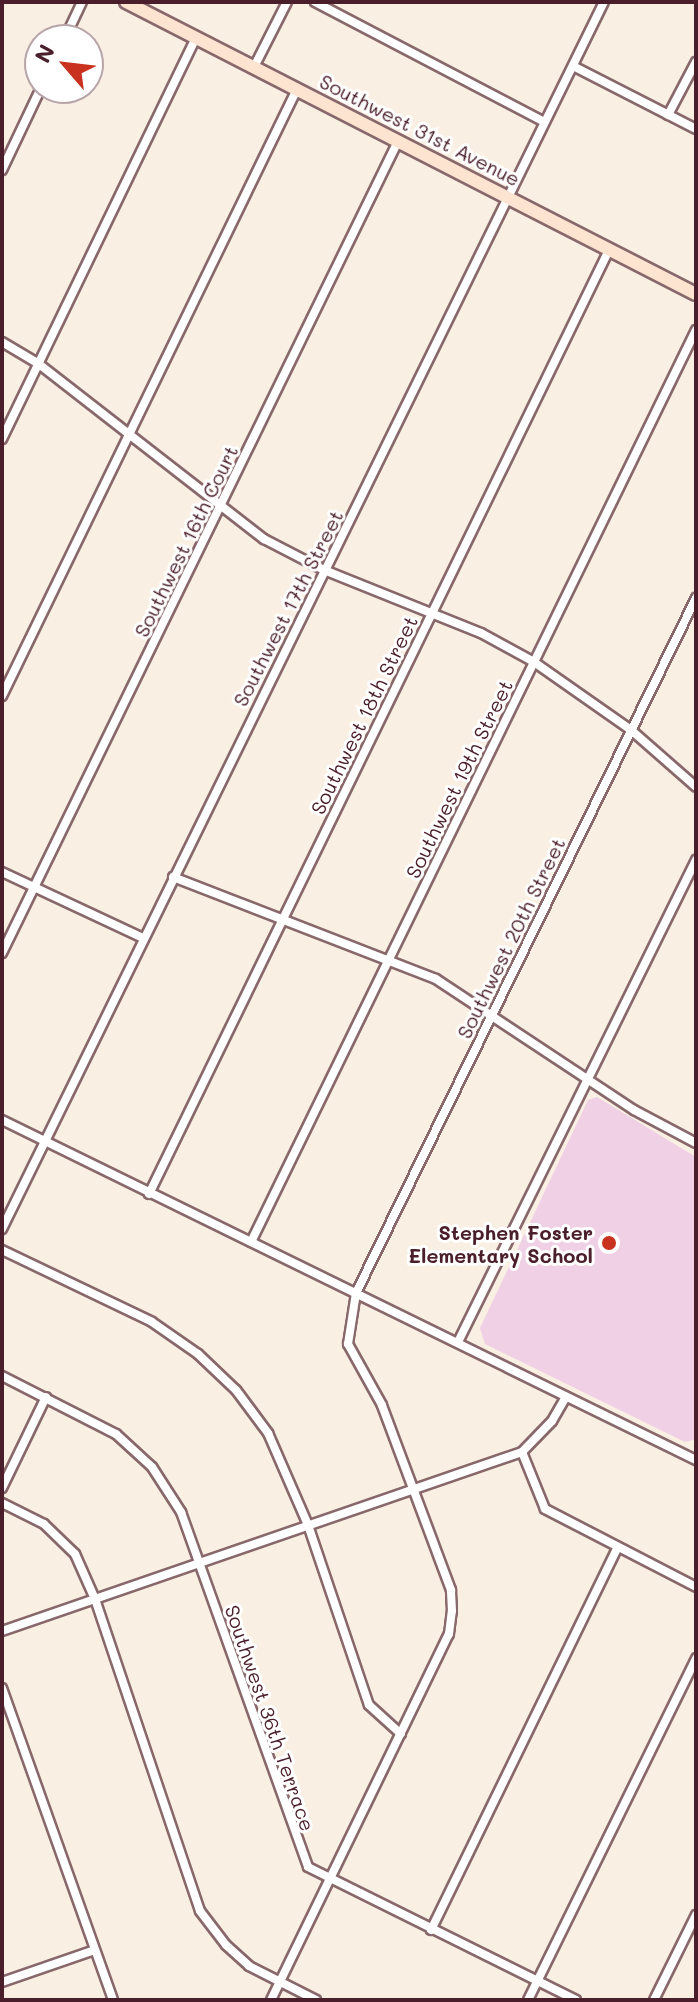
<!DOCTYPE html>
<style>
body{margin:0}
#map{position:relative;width:698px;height:2002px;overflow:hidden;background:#faefe3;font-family:Mali,sans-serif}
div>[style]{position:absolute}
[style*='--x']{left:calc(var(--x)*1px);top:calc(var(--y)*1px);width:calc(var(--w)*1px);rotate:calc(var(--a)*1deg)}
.built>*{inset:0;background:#f0d0e5}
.roads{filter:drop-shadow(2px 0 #88686b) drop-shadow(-2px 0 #88686b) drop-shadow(0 2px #88686b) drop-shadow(0 -2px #88686b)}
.street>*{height:8px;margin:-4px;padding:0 4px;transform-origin:4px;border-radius:4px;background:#fff}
.secondary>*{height:12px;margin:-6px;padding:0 6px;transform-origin:6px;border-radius:6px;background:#fde4d1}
.dots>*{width:22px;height:22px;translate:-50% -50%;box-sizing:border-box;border:4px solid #fff;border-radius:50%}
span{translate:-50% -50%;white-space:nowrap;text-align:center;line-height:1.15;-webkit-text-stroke:6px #fff;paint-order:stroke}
.street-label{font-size:20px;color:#4a1f2b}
.poi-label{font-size:20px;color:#4a1f2b;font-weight:700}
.right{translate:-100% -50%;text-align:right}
.frame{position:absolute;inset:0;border:4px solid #4a1f2b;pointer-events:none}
.north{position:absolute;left:24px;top:24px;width:80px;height:80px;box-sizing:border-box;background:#fff;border:2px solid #b7a5aa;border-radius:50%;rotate:298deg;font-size:22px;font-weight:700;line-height:32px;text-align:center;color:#4a1f2b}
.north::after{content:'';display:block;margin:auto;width:28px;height:36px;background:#c8321e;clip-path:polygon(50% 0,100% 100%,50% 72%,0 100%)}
</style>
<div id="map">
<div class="built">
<i style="clip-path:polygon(597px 1097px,696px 1157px,696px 1439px,685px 1442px,485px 1344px,480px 1328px,588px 1100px)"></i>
</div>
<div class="roads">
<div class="street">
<i style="--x:315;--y:2;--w:259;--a:27.6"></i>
<i style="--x:64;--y:40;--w:42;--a:-64.7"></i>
<i style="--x:573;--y:66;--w:138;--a:27.1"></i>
<i style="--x:254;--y:67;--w:73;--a:-63.1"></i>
<i style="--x:668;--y:115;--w:60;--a:-62.2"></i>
<i style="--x:2;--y:170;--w:91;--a:-64.6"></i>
<i style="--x:2;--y:342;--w:43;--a:30.7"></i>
<i style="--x:39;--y:364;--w:285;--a:37.9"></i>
<i style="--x:264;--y:539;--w:68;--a:27.3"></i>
<i style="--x:324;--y:570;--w:169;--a:21.9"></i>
<i style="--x:481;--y:633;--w:60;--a:28.7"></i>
<i style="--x:534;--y:662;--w:118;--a:35"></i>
<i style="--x:631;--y:730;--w:86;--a:41.2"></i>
<i style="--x:2;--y:439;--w:445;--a:-64.2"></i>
<i style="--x:2;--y:696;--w:675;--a:-64.08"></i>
<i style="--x:2;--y:872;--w:156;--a:25.1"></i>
<i style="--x:173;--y:877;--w:282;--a:21.2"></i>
<i style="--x:436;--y:979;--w:237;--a:33.5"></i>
<i style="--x:634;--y:1110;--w:70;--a:28"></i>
<i style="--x:2;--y:953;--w:903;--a:-64"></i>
<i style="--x:2;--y:1120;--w:773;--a:26.1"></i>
<i style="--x:149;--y:1194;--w:1050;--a:-64.02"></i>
<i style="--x:2;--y:1229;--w:1367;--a:-63.87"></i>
<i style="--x:251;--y:1242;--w:1015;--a:-63.99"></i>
<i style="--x:2;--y:1250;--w:166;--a:25.6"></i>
<i style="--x:152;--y:1322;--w:56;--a:34.8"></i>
<i style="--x:198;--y:1354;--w:52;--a:43.5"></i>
<i style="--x:236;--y:1390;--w:54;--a:53.3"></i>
<i style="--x:268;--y:1433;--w:100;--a:66.5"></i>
<i style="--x:308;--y:1525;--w:190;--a:71.3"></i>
<i style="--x:369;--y:1705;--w:43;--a:42.2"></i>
<i style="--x:458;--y:1342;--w:538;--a:-63.72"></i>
<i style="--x:2;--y:1376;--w:128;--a:27"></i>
<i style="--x:116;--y:1434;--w:49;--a:42.5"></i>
<i style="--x:152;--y:1467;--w:54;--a:57.2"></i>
<i style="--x:181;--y:1512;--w:377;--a:70.3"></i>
<i style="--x:308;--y:1867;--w:299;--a:26.4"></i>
<i style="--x:522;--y:1452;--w:61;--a:68"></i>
<i style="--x:545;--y:1509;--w:170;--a:27.3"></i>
<i style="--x:2;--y:1488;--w:101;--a:-64.2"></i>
<i style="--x:2;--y:1503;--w:47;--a:26.6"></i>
<i style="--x:44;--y:1524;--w:43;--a:44.1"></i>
<i style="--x:75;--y:1554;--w:49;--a:66"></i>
<i style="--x:95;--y:1599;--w:329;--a:71.4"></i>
<i style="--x:200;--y:1911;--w:43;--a:52.6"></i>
<i style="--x:226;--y:1945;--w:31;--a:42"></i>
<i style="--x:249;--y:1966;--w:75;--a:26.9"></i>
<i style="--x:2;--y:1631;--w:550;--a:-19"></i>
<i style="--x:522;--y:1452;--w:43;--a:-45.9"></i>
<i style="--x:552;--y:1421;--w:28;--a:-60"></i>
<i style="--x:2;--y:1688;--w:331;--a:70.4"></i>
<i style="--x:431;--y:1930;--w:425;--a:-64"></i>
<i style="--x:2;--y:1982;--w:95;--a:-19"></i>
<i style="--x:271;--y:2000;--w:407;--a:-64.1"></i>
<i style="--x:449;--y:1634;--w:23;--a:-83"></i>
<i style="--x:452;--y:1611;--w:21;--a:-93"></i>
<i style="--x:451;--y:1590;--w:197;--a:-110.5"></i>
<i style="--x:382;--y:1405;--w:70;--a:-119.1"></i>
<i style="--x:348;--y:1344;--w:52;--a:-81.1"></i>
<i style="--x:356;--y:1293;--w:774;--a:-63.93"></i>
<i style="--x:528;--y:2000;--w:381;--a:-63.8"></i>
<i style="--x:654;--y:2000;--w:95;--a:-63.7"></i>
</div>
<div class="secondary">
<i style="--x:126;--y:2;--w:640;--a:27.13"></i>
</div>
</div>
<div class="dots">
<i style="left:609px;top:1243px;background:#c8321e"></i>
</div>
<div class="street-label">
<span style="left:420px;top:130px;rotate:27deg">Southwest 31st Avenue</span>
<span style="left:186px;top:541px;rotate:-64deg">Southwest 16th Court</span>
<span style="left:288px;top:608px;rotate:-63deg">Southwest 17th Street</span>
<span style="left:364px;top:715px;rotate:-64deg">Southwest 18th Street</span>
<span style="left:459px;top:779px;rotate:-64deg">Southwest 19th Street</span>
<span style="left:511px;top:938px;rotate:-64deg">Southwest 20th Street</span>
<span style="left:270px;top:1718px;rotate:71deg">Southwest 36th Terrace</span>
</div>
<div class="poi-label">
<span class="right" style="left:593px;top:1244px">Stephen Foster<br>Elementary School</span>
</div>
<div class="frame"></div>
<div class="north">N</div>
</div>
